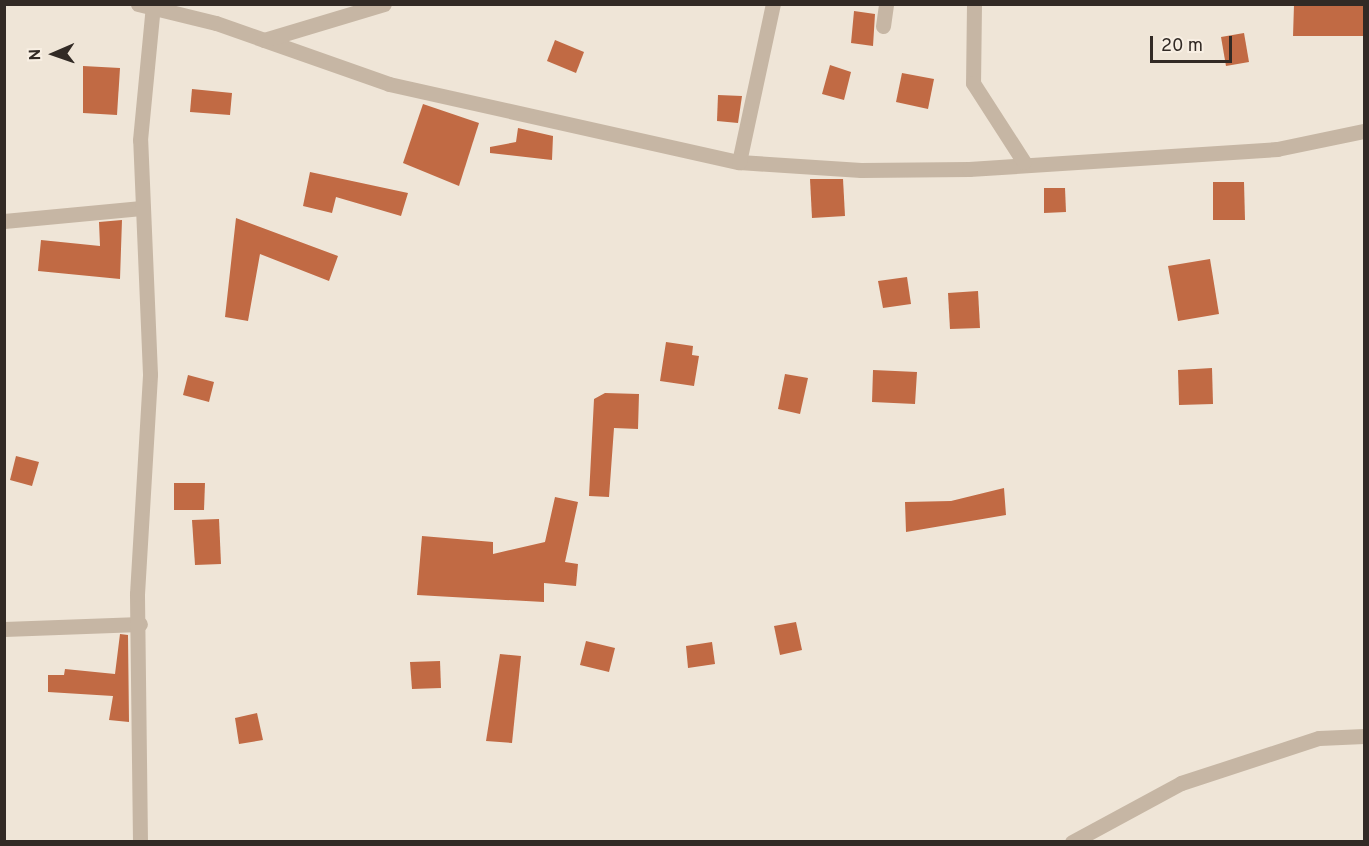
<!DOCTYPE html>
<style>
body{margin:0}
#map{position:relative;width:1369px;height:846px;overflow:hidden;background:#efe5d7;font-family:Overpass,sans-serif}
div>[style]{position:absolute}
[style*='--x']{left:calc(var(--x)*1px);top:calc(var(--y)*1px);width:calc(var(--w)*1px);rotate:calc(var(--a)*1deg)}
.building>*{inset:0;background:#c16a44}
.street>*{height:15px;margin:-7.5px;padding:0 7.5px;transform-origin:7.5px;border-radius:7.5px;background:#c6b6a4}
span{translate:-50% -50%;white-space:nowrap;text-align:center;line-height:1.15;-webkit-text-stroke:4.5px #f8efe3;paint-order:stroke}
.frame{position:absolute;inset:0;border:6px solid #322a25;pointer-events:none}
.north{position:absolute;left:24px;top:24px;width:60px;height:60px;-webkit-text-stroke:4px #f8efe3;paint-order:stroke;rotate:268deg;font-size:16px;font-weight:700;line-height:24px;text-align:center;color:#322a25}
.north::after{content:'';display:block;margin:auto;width:21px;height:27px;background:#322a25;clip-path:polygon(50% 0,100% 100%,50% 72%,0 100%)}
.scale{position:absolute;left:1150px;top:36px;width:82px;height:27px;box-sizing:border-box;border:3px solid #322a25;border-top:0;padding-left:8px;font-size:18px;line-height:21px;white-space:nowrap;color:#322a25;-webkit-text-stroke:4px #f8efe3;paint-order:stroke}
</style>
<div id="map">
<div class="building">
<i style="clip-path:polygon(1294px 4px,1365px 4px,1365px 36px,1293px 36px)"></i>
<i style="clip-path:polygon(854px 11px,875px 14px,873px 46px,851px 43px)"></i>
<i style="clip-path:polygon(1244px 33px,1249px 62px,1226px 66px,1221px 37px)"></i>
<i style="clip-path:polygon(555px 40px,584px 52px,576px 73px,547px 61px)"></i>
<i style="clip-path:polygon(830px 65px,851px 72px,844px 100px,822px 94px)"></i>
<i style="clip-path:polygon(83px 66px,120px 68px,117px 115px,83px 113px)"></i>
<i style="clip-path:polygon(902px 73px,934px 79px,928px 109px,896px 102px)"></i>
<i style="clip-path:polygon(192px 89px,232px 93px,230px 115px,190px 112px)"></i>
<i style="clip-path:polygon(718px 95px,742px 96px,738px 123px,717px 121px)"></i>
<i style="clip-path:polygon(423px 104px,479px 123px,459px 186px,403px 163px)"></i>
<i style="clip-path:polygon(518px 128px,553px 136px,552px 160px,490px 153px,490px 147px,516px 142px)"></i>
<i style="clip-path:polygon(310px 172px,408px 193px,401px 216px,336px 197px,332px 213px,303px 206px)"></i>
<i style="clip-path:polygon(810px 179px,843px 179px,845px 216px,812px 218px)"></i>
<i style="clip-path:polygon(1213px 182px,1244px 182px,1245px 220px,1213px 220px)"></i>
<i style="clip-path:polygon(1044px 188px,1065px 188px,1066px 212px,1044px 213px)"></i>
<i style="clip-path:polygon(236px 218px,338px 256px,329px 281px,260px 254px,248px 321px,225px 317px)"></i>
<i style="clip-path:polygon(122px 220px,120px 279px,38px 271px,41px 240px,100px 246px,99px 222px)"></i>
<i style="clip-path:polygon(1210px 259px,1219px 314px,1178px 321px,1168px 266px)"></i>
<i style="clip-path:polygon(907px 277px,911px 304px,883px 308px,878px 281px)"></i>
<i style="clip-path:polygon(978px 291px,980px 328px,950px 329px,948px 293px)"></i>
<i style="clip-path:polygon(666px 342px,693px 346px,692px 355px,699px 356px,694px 386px,660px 381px)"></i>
<i style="clip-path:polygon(1212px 368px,1213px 404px,1179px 405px,1178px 370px)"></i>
<i style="clip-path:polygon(873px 370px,917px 372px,915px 404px,872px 402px)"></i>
<i style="clip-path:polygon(785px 374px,808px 378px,800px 414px,778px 409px)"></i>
<i style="clip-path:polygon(188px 375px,214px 382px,209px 402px,183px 395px)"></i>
<i style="clip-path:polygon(605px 393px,639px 394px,638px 429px,614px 428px,609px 497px,589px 496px,594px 399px)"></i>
<i style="clip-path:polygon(16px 456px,39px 462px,32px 486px,10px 480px)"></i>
<i style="clip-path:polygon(174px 483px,205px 483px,204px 510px,174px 510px)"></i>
<i style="clip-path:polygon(1004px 488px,1006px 515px,906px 532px,905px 502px,951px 501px)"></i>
<i style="clip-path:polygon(555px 497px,578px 502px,565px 562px,578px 564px,576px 586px,544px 583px,544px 602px,417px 595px,422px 536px,493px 542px,493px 554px,545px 542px)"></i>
<i style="clip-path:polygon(219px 519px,221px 564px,195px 565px,192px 520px)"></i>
<i style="clip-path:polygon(796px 622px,802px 650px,780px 655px,774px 626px)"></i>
<i style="clip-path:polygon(120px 634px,128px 635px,129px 722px,109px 720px,113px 696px,48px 692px,48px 675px,64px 675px,65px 669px,115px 674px)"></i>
<i style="clip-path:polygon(586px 641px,615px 648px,609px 672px,580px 665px)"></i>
<i style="clip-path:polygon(712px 642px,715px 664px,688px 668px,686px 646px)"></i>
<i style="clip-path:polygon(500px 654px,521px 656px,512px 743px,486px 741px)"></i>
<i style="clip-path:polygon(440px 661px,441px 688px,412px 689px,410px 662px)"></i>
<i style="clip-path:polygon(257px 713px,263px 740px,239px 744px,235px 718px)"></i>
</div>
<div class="street">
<i style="--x:138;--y:4;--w:80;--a:13.7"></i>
<i style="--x:216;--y:23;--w:183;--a:19.4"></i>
<i style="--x:389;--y:84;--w:359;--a:12.6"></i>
<i style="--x:739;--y:162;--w:122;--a:3.8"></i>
<i style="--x:861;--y:170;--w:108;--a:-0.5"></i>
<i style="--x:969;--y:169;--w:309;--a:-3.7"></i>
<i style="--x:1277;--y:149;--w:89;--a:-11.7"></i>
<i style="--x:974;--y:4;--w:79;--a:90.7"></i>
<i style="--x:973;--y:83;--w:94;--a:57.2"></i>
<i style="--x:883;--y:26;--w:22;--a:-82"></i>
<i style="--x:264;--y:40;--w:125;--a:-16.7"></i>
<i style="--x:739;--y:162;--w:162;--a:-77.9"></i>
<i style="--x:4;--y:221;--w:138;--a:-5.4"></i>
<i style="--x:4;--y:629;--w:136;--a:-2.1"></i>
<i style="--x:140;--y:842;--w:248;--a:-90.7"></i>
<i style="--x:137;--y:594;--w:220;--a:-86.6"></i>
<i style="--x:150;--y:374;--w:234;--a:-92.4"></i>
<i style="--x:140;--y:140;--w:137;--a:-84.5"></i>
<i style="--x:1072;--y:842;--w:124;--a:-28.4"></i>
<i style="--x:1181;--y:783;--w:145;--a:-18.1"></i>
<i style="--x:1319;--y:738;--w:45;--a:-2.5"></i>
</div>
<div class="frame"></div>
<div class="north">N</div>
<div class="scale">20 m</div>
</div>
